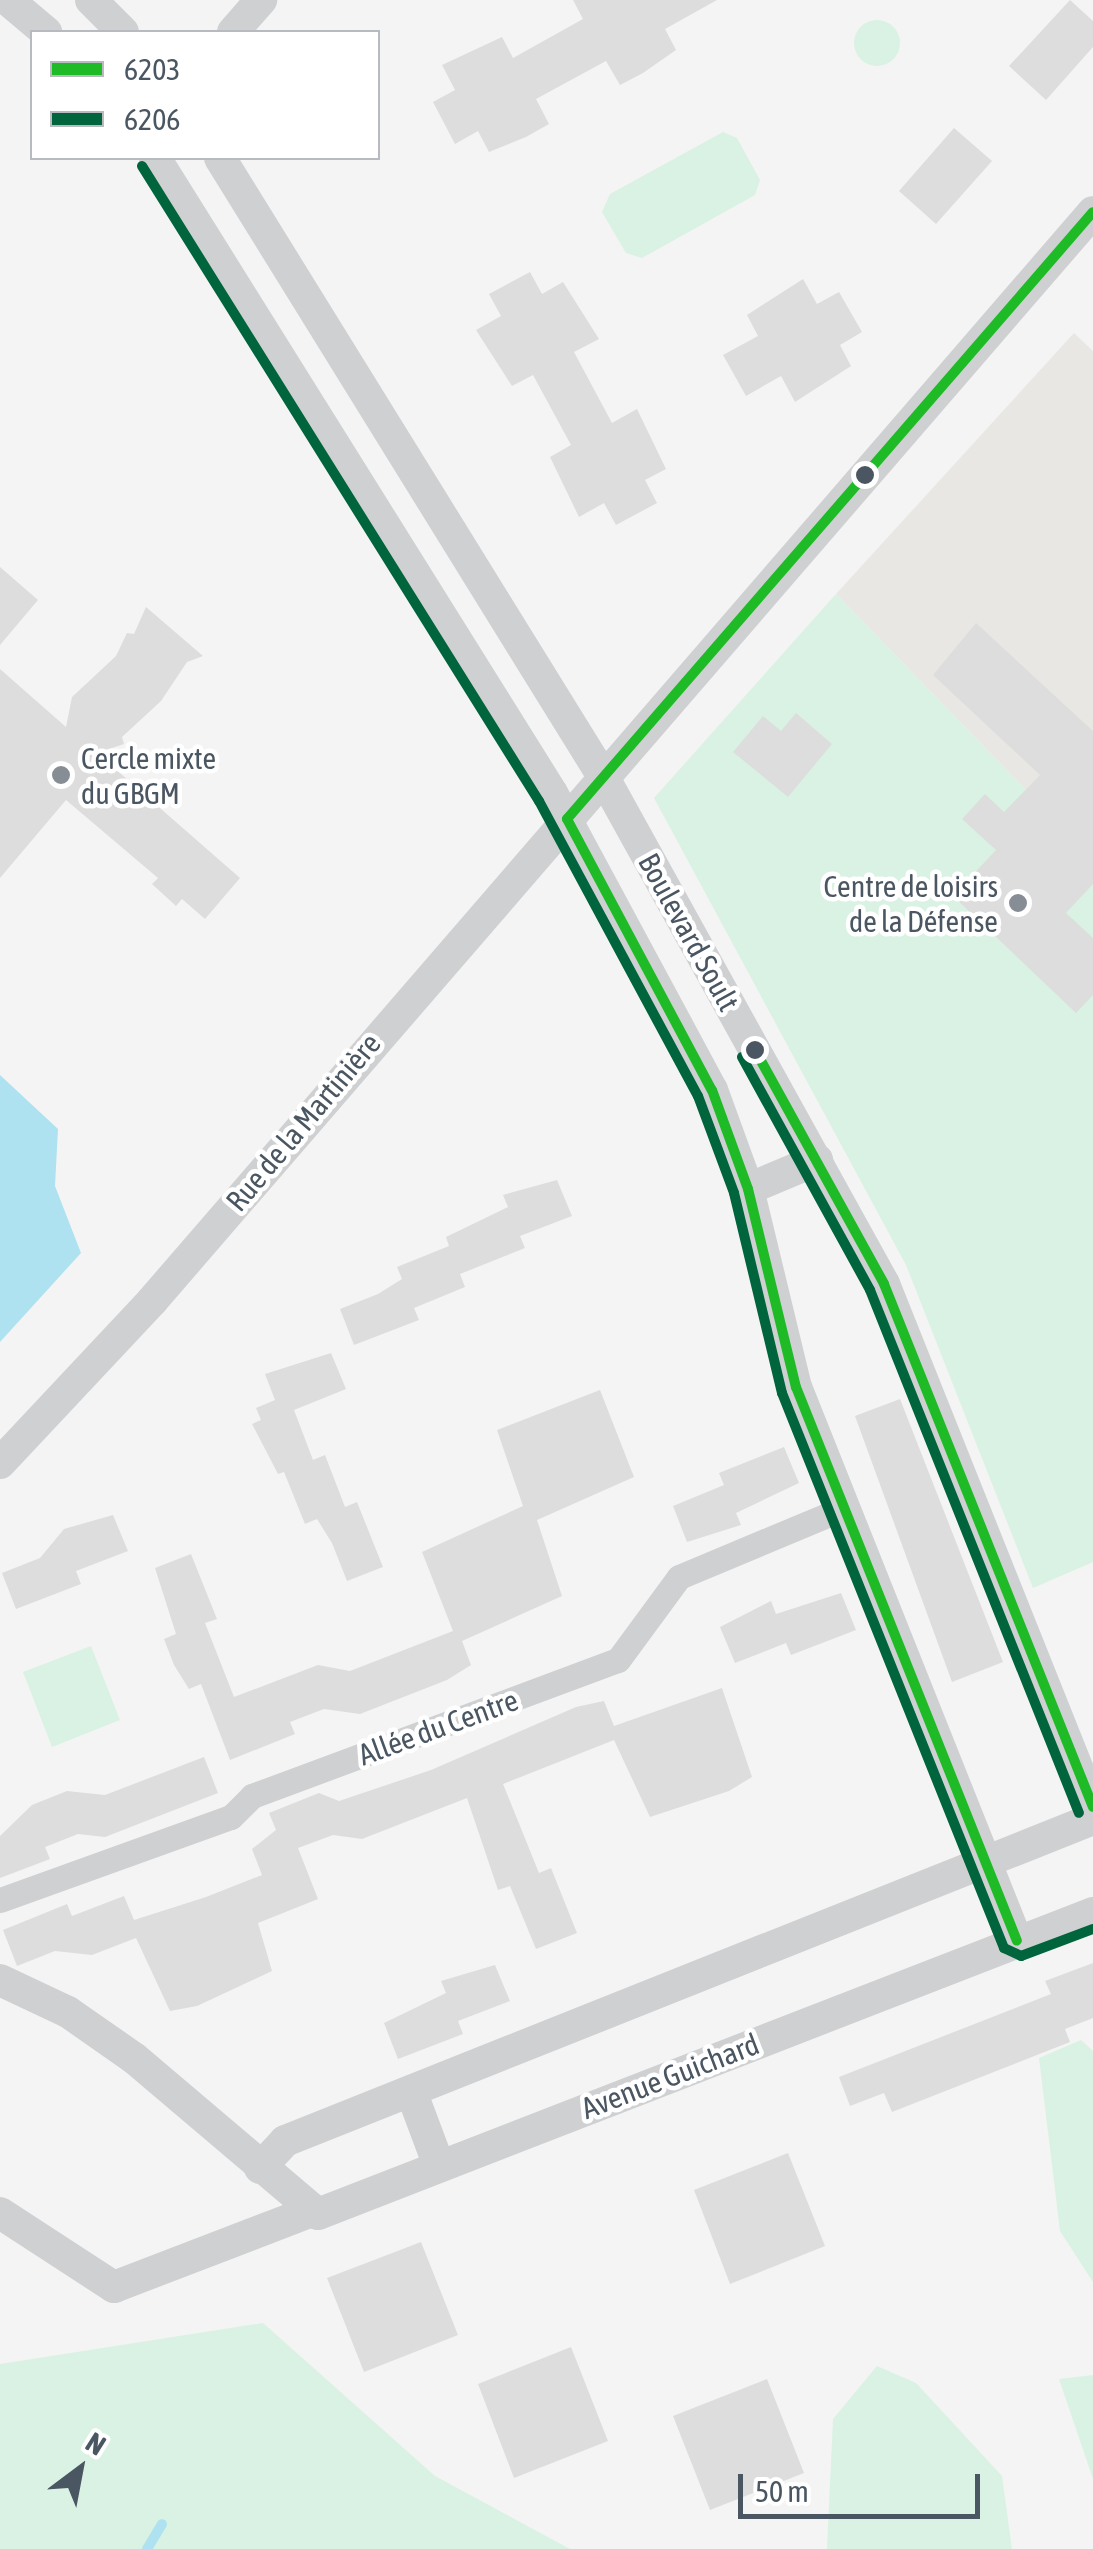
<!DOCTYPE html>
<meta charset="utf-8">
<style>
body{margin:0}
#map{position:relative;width:1093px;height:2549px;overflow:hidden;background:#f4f4f4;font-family:"Asap Condensed",sans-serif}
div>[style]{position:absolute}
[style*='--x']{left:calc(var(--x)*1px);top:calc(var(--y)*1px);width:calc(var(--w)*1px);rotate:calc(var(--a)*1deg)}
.commercial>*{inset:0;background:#e8e7e3}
.green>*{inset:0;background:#d9f2e3}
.round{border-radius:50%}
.water>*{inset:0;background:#aee2f0}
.stream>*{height:10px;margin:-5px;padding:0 5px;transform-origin:5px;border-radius:5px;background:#aee2f0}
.building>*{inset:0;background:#ddddde}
.pedestrian>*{height:25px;margin:-12.5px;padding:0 12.5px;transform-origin:12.5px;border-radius:12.5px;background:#ced0d2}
.minor>*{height:32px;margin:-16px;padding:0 16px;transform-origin:16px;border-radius:16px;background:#ced0d2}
.bus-1>*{height:10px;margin:-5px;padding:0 5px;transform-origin:5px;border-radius:5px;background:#1ebb27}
.bus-2>*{height:10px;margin:-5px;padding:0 5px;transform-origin:5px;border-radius:5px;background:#00643c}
.dots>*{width:28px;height:28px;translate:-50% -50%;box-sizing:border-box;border:5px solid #fff;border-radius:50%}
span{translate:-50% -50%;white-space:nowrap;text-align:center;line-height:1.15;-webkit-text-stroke:9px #fff;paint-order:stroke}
.poi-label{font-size:30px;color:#4a5661}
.left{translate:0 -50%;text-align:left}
.right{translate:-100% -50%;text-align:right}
.street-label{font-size:30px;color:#4a5661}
.legend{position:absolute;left:30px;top:30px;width:350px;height:130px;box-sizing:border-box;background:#fff;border:2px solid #b7bbc0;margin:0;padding:12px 18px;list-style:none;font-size:30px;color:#4a5661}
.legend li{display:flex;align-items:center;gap:20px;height:50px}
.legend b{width:50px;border:2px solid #b7bbc0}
.north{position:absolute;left:30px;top:2419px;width:100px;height:100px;-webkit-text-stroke:8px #fff;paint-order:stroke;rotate:32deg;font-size:28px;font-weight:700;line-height:40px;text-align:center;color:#4a5661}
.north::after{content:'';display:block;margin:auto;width:35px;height:45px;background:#4a5661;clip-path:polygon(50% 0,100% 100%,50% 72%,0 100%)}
.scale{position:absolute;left:738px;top:2474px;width:242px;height:45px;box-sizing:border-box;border:5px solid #4a5661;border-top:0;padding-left:12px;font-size:30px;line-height:35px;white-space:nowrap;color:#4a5661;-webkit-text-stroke:8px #fff;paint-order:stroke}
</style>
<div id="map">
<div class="commercial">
<i style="clip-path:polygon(1074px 333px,1093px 351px,1093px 859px,836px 594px)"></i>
</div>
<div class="green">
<i class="round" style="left:854px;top:20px;width:46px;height:46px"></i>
<i style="clip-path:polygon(723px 132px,737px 138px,760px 180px,755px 195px,642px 258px,626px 253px,602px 212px,610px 194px)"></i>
<i style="clip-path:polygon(836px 594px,1093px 859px,1093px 1562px,1033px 1588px,906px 1265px,654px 798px)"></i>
<i style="clip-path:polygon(91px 1646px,120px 1720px,52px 1747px,23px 1672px)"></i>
<i style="clip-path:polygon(1081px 2040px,1093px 2051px,1093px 2282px,1060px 2231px,1039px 2058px)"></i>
<i style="clip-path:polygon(263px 2323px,435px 2476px,570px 2549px,0 2549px,0 2364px)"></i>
<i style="clip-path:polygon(877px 2366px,916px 2383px,1002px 2476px,1012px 2549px,827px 2549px,833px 2419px)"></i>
<i style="clip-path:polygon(1093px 2375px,1093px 2479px,1059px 2379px)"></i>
</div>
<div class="water">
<i style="clip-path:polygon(0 1075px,58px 1129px,55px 1186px,81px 1253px,0 1342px)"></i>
</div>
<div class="stream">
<i style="--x:147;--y:2549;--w:29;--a:-59"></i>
</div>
<div class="building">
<i style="clip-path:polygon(573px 0,717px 0,665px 29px,676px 50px,643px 73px,620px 85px,606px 61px,536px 99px,549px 124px,526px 137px,489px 152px,478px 131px,455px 144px,433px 102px,455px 90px,442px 65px,502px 37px,513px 58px,583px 19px)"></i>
<i style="clip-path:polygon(1070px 0,1093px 21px,1093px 47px,1046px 100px,1009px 66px)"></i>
<i style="clip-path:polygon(954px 128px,992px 161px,936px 224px,899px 191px)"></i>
<i style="clip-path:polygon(530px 272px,542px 294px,563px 282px,599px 339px,574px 352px,612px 423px,637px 409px,666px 469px,645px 480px,657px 503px,616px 525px,604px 503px,579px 517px,550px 457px,571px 445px,533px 375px,512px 386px,476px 330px,501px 316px,489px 294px)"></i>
<i style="clip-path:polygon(803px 279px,817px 304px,839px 292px,862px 332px,840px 345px,851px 366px,795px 402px,781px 376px,746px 396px,723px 355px,758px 336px,747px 315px)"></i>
<i style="clip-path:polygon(0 567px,38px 600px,0 645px)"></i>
<i style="clip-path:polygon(146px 607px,203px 656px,187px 662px,161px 701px,122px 737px,124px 744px,97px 753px,240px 878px,205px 919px,182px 899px,176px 906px,152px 884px,158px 878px,66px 800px,0 878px,0 669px,66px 727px,72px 697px,116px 656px,127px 633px,134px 634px)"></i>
<i style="clip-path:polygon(976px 623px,1093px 731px,1093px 884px,1066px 913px,1093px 938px,1093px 995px,1076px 1013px,953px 896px,996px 850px,962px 819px,985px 794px,1004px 812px,1040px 775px,933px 675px)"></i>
<i style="clip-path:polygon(796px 713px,832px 744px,788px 797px,733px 752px,763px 716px,781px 731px)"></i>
<i style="clip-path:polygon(557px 1180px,572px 1216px,520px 1236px,525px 1248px,460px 1274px,465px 1287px,414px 1308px,419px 1320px,354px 1345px,340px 1309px,378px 1294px,402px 1279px,397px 1267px,449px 1246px,446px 1237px,508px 1207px,503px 1195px)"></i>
<i style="clip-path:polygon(331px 1353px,346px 1389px,294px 1410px,313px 1460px,325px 1455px,345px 1507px,357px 1502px,383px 1567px,347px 1581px,332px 1543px,317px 1519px,305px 1524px,284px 1472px,278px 1474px,252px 1424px,261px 1420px,256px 1408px,275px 1400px,265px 1374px)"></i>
<i style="clip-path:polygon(600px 1390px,634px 1477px,537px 1520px,562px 1596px,462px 1641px,471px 1665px,447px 1680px,360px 1714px,324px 1709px,290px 1722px,295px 1734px,230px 1760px,201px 1684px,189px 1689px,174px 1665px,164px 1639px,176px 1634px,155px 1568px,191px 1554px,217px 1619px,205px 1623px,234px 1697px,318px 1665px,350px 1671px,453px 1631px,422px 1552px,523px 1506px,497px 1430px)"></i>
<i style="clip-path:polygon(900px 1399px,1003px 1662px,952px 1682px,855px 1416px)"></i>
<i style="clip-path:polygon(784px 1447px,799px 1483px,736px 1513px,741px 1525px,687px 1542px,673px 1506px,724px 1485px,719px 1473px)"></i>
<i style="clip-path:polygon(113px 1515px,128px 1551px,76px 1571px,81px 1584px,16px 1609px,2px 1573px,40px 1558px,64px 1529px)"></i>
<i style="clip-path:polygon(841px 1593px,856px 1630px,791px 1655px,786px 1643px,735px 1663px,720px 1627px,771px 1601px,776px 1614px)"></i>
<i style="clip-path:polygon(722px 1688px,752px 1777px,729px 1791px,650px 1817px,614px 1740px,503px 1784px,539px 1873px,551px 1868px,577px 1933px,536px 1949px,510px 1886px,498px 1890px,467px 1798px,362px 1839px,333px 1835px,298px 1848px,318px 1899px,258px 1923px,272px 1971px,197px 2006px,170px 2011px,136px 1938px,92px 1955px,55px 1951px,17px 1966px,3px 1930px,67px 1904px,72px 1916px,124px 1896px,134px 1920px,206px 1897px,262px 1875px,252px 1849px,276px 1830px,269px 1813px,319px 1793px,339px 1801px,431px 1770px,576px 1707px,604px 1701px,614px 1726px)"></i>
<i style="clip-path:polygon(204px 1757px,218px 1793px,105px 1837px,78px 1834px,45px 1847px,50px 1859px,0 1878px,0 1836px,32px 1805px,67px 1791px,105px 1795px)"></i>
<i style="clip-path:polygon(1093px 1963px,1093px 2018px,1065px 2029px,1070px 2042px,892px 2112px,884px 2093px,850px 2106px,839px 2077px,1051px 1994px,1045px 1981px)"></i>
<i style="clip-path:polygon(495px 1965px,510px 2001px,458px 2021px,463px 2034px,398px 2059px,384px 2023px,446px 1993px,441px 1981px)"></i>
<i style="clip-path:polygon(788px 2153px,825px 2246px,730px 2284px,694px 2190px)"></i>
<i style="clip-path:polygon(421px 2242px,458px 2335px,364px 2372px,327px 2278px)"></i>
<i style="clip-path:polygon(571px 2347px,608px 2441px,514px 2478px,478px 2384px)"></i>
<i style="clip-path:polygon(767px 2379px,804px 2473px,710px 2510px,673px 2416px)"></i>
</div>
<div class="pedestrian">
<i style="--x:0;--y:1900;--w:245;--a:-19.8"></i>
<i style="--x:231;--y:1817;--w:30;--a:-45"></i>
<i style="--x:252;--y:1796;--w:390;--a:-20.4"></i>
<i style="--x:618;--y:1660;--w:103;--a:-53.7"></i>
<i style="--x:679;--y:1577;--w:179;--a:-22.7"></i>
</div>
<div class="minor">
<i style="--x:8;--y:0;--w:50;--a:40.1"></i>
<i style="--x:91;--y:0;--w:45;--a:45"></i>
<i style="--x:233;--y:32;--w:43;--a:-48.8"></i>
<i style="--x:155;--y:158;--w:749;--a:57.99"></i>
<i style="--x:552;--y:793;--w:337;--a:61.7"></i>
<i style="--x:712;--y:1090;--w:105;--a:70"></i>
<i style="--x:748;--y:1189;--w:204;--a:76.4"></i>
<i style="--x:796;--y:1387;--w:596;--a:68.25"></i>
<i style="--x:220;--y:158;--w:729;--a:58.23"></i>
<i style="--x:604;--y:778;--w:578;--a:61.04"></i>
<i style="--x:884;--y:1284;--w:563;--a:68.22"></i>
<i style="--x:748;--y:1189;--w:75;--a:-22.8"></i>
<i style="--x:0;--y:1463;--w:222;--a:-46.8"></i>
<i style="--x:152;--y:1301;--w:1439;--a:-49.17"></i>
<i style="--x:0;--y:1980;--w:75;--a:25.2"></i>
<i style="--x:68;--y:2012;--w:80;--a:34.9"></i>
<i style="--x:134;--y:2058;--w:241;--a:40.3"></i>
<i style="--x:318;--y:2214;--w:831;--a:-21.23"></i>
<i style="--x:411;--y:2091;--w:80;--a:69.5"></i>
<i style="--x:260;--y:2168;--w:37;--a:-47"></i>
<i style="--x:285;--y:2141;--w:870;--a:-21.73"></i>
<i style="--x:0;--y:2213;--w:136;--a:33"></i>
<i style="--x:114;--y:2287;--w:209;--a:-21"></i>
</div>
<div class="bus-1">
<i style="--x:567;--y:819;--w:307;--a:61.9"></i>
<i style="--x:712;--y:1090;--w:105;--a:70"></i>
<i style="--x:748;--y:1189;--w:204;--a:76.4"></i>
<i style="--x:796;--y:1387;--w:596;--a:68.25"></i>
<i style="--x:567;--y:819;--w:803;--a:-49.09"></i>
<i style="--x:755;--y:1050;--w:267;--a:61.1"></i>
<i style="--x:884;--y:1284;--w:563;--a:68.22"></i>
</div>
<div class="bus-2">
<i style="--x:142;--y:166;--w:749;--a:57.99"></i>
<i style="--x:539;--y:801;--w:335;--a:61.7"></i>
<i style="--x:698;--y:1096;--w:103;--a:69.6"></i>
<i style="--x:734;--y:1193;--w:206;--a:76.5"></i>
<i style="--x:782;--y:1393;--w:598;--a:68.2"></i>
<i style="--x:1004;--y:1948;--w:19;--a:25"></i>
<i style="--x:1021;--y:1956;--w:77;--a:-20.6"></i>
<i style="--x:742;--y:1057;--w:266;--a:61.2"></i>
<i style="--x:870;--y:1290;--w:563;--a:68.22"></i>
</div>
<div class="dots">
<i style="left:865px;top:475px;background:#4a5661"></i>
<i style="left:61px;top:775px;background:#868d94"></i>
<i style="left:1018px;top:903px;background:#868d94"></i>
<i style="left:755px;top:1050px;background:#4a5661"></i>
</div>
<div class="poi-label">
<span class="left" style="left:81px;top:775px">Cercle mixte<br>du GBGM</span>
<span class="right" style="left:998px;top:903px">Centre de loisirs<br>de la Défense</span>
</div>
<div class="street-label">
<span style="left:689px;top:932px;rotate:61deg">Boulevard Soult</span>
<span style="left:303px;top:1122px;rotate:-50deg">Rue de la Martinière</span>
<span style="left:438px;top:1727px;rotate:-20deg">Allée du Centre</span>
<span style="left:670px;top:2076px;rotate:-21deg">Avenue Guichard</span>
</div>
<ul class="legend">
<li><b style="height:12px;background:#1ebb27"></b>6203</li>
<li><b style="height:12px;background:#00643c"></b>6206</li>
</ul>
<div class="north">N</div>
<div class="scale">50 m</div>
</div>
